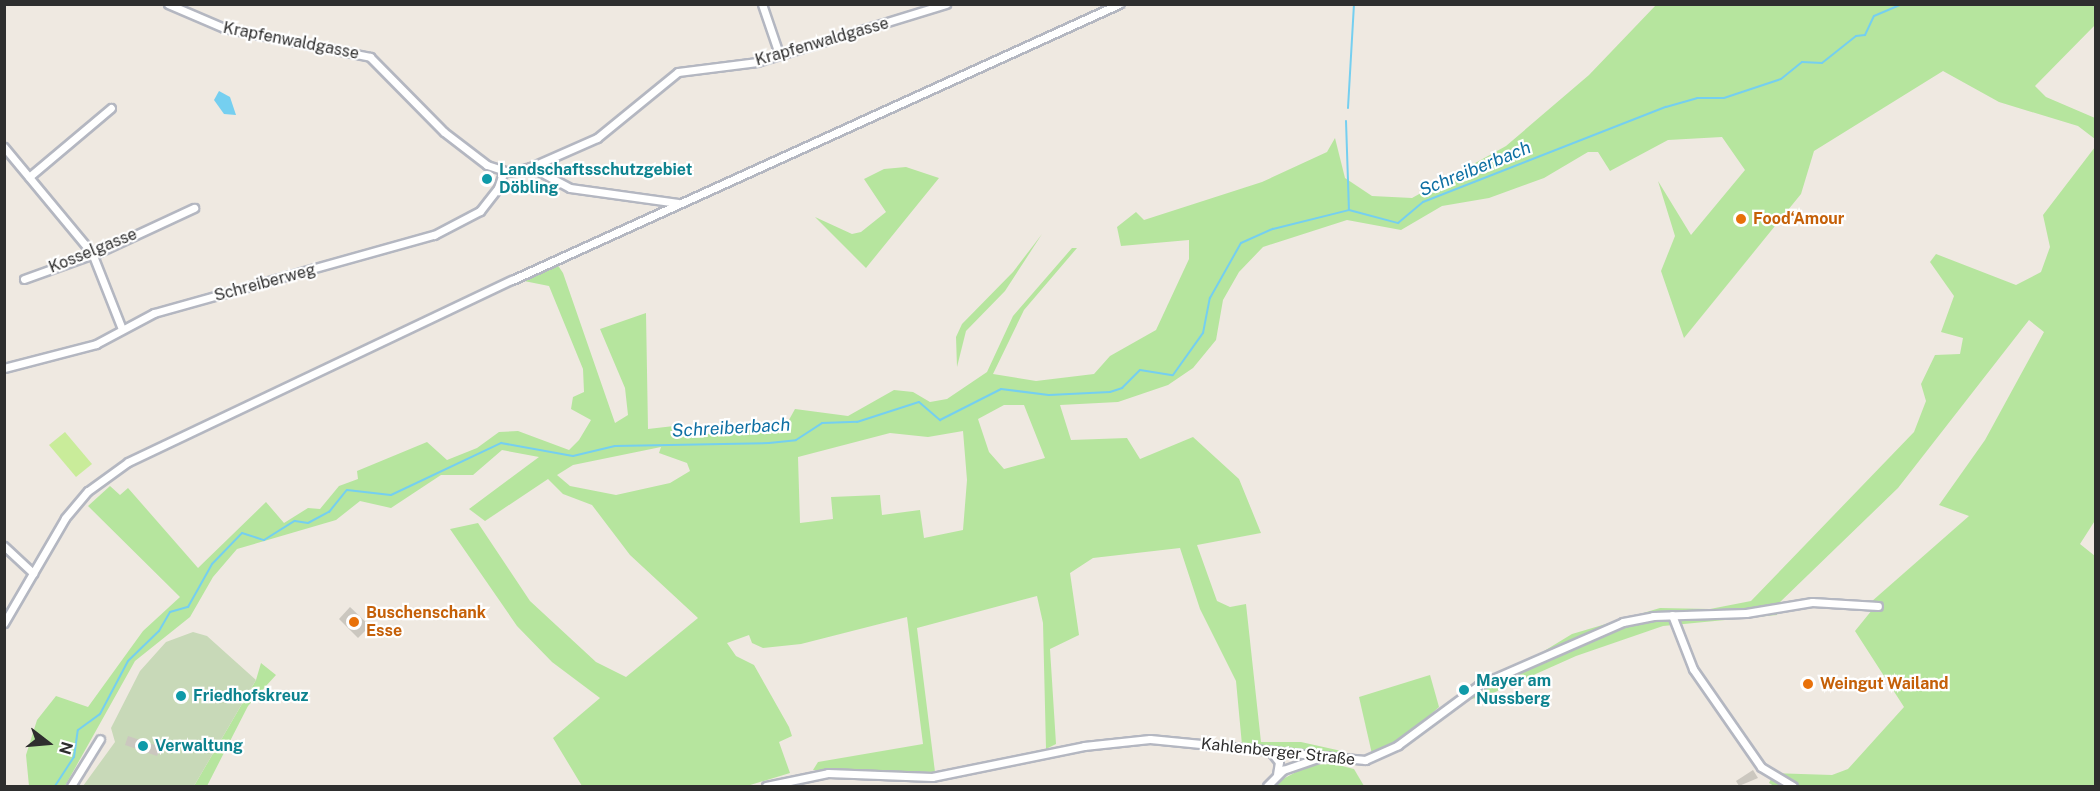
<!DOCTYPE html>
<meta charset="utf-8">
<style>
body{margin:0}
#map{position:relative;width:2100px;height:791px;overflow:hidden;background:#efe9e1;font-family:"Public Sans",sans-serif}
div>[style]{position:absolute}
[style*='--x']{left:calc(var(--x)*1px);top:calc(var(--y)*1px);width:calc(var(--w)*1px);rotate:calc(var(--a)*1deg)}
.green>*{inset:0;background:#b6e59e}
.cemetery>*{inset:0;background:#c8d9b8}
.pitch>*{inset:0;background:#c9ec9a}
.water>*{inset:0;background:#75cff0}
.stream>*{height:2px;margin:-1px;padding:0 1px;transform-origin:1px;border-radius:1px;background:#75cff0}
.building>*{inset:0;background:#cbc7bf}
.roads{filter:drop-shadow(2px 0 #b4b7c1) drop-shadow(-2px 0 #b4b7c1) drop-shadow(0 2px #b4b7c1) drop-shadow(0 -2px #b4b7c1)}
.minor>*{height:7px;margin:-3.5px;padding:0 3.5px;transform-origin:3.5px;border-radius:3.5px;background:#fff}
.dots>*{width:16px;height:16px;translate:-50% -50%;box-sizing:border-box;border:3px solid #fff;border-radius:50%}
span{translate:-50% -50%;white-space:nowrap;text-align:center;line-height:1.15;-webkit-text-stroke:4.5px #fff;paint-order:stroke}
.street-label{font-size:16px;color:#2e2e2e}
.culture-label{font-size:16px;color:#0d838f;font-weight:700}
.left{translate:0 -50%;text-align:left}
.food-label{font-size:16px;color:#c56008;font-weight:700}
.water-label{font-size:18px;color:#0d6fa3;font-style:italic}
.frame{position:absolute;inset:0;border:6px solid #2e2e2e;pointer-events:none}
.north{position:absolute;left:18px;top:713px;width:60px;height:60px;-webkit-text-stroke:4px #fff;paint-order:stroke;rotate:106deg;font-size:16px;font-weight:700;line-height:24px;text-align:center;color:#2e2e2e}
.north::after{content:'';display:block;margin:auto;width:21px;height:27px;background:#2e2e2e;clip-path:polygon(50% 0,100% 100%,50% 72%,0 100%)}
</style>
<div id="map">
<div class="green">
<i style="clip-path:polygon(evenodd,1656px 5px,2095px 5px,2095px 25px,2035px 86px,2046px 97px,2095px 118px,2095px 139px,2078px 126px,1999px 102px,1943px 71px,1814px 151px,1801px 194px,1684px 338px,1661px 271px,1675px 236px,1658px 181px,1691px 235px,1745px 170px,1722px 137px,1668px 140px,1610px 171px,1598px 152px,1588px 152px,1544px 178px,1489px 198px,1442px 206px,1401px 230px,1347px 220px,1263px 247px,1239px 272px,1223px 300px,1216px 340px,1193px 368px,1168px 385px,1118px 402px,1060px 405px,1071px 440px,1127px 438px,1140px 459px,1193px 437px,1239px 479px,1261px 533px,1197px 545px,1217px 601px,1230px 607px,1246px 604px,1261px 742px,1301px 742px,1346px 752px,1347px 758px,1242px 745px,1236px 681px,1200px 609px,1180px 548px,1093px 558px,1070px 573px,1079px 635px,1050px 649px,1056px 744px,1046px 749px,1043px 623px,1037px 596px,917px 628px,935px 772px,813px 770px,818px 762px,923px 744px,907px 617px,801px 644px,763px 648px,752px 643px,749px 635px,727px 643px,736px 656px,754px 665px,789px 727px,792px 736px,779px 742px,790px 773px,747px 786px,582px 786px,553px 738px,600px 698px,552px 662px,517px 626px,450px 529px,478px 523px,530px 601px,596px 662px,626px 677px,698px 618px,630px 555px,592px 505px,563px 494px,548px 479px,485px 521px,469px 509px,539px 457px,502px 450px,473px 475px,441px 475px,391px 508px,360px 501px,336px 520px,237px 549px,213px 577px,190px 617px,135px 661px,65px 786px,29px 786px,26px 755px,37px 720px,56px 696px,88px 707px,143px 631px,180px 597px,88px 506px,110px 486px,120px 495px,128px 488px,198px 568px,266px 502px,284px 523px,308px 508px,320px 509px,339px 486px,358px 479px,357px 471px,427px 442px,447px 460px,477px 448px,499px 432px,518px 431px,569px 450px,579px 440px,591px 420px,571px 409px,573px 397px,584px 392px,583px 369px,549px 286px,519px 280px,557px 264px,563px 273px,615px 423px,628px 415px,625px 388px,600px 329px,646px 313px,648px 429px,674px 426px,713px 435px,734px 429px,769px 431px,785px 427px,795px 409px,848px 416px,894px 390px,913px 392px,930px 402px,947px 399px,987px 372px,1013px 316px,1072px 248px,1077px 248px,1024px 310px,993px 374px,1036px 381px,1094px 374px,1110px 356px,1156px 330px,1189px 259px,1189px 240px,1121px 246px,1117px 227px,1136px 212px,1144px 220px,1262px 182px,1327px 152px,1335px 138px,1345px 178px,1372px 196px,1412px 198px,1506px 146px,1589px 75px,1656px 5px,1004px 405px,1024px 405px,1045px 458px,1004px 469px,989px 452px,978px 419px,1004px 405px,1656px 5px,963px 431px,967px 480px,963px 530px,924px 538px,920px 510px,882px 515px,880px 495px,831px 497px,833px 519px,800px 523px,798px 457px,890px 433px,928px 437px,963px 431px,1656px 5px,661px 447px,659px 453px,687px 463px,690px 471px,670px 483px,616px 495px,570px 486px,557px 475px,573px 465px,661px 447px)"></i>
<i style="clip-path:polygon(2095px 147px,2096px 519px,2080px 544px,2095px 556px,2095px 786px,1774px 786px,1769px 783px,1774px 773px,1832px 775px,1848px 769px,1904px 707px,1855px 631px,1872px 610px,1871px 602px,1969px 516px,1939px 505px,1985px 440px,2044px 332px,2029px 320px,1898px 488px,1778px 604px,1777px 615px,1663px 626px,1576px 656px,1482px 698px,1465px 699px,1572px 634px,1660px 608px,1710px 609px,1751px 601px,1914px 432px,1926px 401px,1921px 384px,1935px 355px,1960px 354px,1963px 338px,1941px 332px,1954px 296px,1930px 262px,1936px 254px,2016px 285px,2041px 272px,2050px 247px,2043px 215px)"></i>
<i style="clip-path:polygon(906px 167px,939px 178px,866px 268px,815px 217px,852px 234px,861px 232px,886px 212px,864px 179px,884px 169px)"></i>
<i style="clip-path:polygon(1042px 234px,1005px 291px,966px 331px,957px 367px,956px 337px,962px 324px,1013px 272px)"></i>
<i style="clip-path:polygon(261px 663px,276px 675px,248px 706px,207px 786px,194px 786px,256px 680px)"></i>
<i style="clip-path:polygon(1430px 675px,1439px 707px,1410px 733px,1372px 754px,1359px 697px)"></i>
<i style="clip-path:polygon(1334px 764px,1354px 769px,1364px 786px,1270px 786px,1309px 765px)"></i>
</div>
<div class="cemetery">
<i style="clip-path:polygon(193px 632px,207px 636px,256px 680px,194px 786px,83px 786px,115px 742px,111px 728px,140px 671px,166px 642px)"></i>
</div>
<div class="pitch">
<i style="clip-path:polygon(65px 432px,92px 464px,76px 477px,49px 445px)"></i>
</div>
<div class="water">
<i style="clip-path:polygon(219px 91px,230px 97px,236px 115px,224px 114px,214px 100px)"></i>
</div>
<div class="stream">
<i style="--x:1348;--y:108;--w:104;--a:-86.7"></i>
<i style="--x:1346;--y:121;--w:89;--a:88.1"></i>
<i style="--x:55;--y:786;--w:35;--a:-57"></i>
<i style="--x:74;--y:757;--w:27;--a:-82"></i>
<i style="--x:78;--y:730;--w:27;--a:-36"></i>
<i style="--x:100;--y:714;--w:60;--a:-62.2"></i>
<i style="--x:128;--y:661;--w:43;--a:-44.1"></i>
<i style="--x:159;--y:631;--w:22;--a:-60"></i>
<i style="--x:170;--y:612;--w:19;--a:-16"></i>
<i style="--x:188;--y:607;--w:49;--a:-60.8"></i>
<i style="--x:212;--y:564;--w:43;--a:-45.9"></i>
<i style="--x:242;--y:533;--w:23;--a:18"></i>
<i style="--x:264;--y:540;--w:36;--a:-32"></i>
<i style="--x:295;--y:521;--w:13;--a:9"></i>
<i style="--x:308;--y:523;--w:24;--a:-28"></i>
<i style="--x:329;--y:512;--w:28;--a:-51"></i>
<i style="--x:347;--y:490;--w:44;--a:6.5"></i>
<i style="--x:391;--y:495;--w:122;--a:-25.3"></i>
<i style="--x:501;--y:443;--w:73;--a:10.2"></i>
<i style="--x:573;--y:456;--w:43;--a:-13.4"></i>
<i style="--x:615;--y:446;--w:154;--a:-1.1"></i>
<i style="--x:769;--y:443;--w:27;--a:-6"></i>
<i style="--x:796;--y:440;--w:31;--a:-33"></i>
<i style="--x:822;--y:423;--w:35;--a:-2"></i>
<i style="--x:857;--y:422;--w:65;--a:-17.9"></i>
<i style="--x:919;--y:402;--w:28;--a:41"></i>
<i style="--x:940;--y:420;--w:68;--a:-26.9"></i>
<i style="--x:1001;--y:389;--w:48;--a:7.1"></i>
<i style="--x:1049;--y:395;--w:61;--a:-2.8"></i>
<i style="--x:1110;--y:392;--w:13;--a:-18"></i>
<i style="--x:1122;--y:388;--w:25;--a:-45"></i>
<i style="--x:1140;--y:370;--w:33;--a:9"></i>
<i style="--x:1173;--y:375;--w:52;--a:-54.5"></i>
<i style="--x:1203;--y:333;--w:36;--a:-79"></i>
<i style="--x:1210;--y:298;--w:63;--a:-60.6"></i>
<i style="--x:1241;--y:243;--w:35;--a:-24"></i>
<i style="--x:1273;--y:229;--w:78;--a:-14"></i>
<i style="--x:1349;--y:210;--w:51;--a:14.9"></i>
<i style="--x:1398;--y:223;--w:33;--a:-40"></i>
<i style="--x:1423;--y:202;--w:261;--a:-21.4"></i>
<i style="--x:1666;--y:107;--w:32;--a:-16"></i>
<i style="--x:1697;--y:98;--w:27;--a:0"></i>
<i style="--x:1724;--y:98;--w:60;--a:-18.4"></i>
<i style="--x:1781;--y:79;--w:27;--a:-39"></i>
<i style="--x:1802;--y:62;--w:20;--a:3"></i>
<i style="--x:1822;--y:63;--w:43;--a:-38.5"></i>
<i style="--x:1856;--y:36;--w:9;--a:-6"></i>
<i style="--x:1865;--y:35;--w:21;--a:-65"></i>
<i style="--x:1874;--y:16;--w:30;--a:-23"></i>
</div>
<div class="building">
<i style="clip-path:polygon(350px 607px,370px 626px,358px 638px,339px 619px)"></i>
<i style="clip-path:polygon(128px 736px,161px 747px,157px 756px,125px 745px)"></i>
<i style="clip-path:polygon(1753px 770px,1758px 778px,1739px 786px,1736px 781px)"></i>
</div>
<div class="roads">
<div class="minor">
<i style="--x:168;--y:4;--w:61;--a:23.2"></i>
<i style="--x:224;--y:28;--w:149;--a:11.2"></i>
<i style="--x:370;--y:57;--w:105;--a:45.4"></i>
<i style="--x:444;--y:132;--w:54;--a:37.5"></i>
<i style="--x:487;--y:165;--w:22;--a:18"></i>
<i style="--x:508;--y:172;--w:24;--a:-12"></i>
<i style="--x:531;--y:167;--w:72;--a:-23.7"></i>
<i style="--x:597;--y:138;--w:104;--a:-39.2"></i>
<i style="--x:678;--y:72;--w:80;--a:-7.2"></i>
<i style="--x:757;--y:62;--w:198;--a:-17.1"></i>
<i style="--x:762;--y:4;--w:53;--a:71.2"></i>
<i style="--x:4;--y:147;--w:138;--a:50.3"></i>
<i style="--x:92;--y:253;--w:82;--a:68.5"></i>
<i style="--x:531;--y:167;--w:44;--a:28.3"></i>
<i style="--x:570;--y:188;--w:109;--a:7.9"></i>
<i style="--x:29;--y:177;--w:107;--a:-40.1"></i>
<i style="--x:24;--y:279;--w:80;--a:-19.8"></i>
<i style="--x:99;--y:252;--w:105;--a:-24.9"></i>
<i style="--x:4;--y:368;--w:95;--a:-14.6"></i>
<i style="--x:96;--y:344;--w:66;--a:-28.1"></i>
<i style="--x:154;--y:313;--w:291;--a:-15.6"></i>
<i style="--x:434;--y:235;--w:52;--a:-27.6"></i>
<i style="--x:480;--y:211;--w:29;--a:-52"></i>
<i style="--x:498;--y:188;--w:18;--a:-71"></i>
<i style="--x:4;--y:546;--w:40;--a:43"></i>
<i style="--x:1672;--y:615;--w:58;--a:68.7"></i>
<i style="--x:1693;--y:669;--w:119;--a:55.2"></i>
<i style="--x:1761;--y:767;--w:37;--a:31"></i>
<i style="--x:4;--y:623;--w:121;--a:-59.8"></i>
<i style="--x:65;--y:518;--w:35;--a:-50"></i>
<i style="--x:88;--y:491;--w:49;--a:-35.9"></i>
<i style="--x:128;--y:462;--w:425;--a:-25.4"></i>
<i style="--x:512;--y:280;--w:667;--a:-24.45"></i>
<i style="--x:1272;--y:753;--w:11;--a:52"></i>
<i style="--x:1279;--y:762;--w:12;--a:99"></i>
<i style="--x:71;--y:786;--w:55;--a:-58.3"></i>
<i style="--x:766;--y:786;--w:63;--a:-11.8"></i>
<i style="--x:828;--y:773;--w:104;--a:2.2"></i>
<i style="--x:932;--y:777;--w:155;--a:-11.5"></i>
<i style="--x:1084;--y:746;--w:66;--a:-6.1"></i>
<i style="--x:1150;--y:739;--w:216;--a:5.6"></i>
<i style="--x:1365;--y:760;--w:36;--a:-24"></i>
<i style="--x:1398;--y:745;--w:101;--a:-36.5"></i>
<i style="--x:1479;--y:685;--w:157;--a:-23.6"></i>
<i style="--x:1623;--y:622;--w:31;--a:-11"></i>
<i style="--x:1653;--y:616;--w:93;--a:-1.8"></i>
<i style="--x:1746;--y:613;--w:67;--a:-9.5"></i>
<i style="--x:1812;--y:602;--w:66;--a:3.5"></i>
<i style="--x:1267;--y:786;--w:23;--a:-45"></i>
<i style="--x:1283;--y:770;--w:40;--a:-18.9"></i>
</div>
</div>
<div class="dots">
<i style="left:487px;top:179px;background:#0f9aa8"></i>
<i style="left:1741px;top:219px;background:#e8710a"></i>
<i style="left:354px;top:622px;background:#e8710a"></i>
<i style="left:1808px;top:684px;background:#e8710a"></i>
<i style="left:1464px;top:690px;background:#0f9aa8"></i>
<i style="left:181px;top:696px;background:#0f9aa8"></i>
<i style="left:143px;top:746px;background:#0f9aa8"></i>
</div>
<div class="street-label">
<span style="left:291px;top:41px;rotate:11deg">Krapfenwaldgasse</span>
<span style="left:822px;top:42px;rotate:-16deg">Krapfenwaldgasse</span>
<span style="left:93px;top:251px;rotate:-22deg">Kosselgasse</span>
<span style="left:265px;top:283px;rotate:-15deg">Schreiberweg</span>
<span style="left:1278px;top:752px;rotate:6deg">Kahlenberger Straße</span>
</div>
<div class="culture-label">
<span class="left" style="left:499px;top:179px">Landschaftsschutzgebiet<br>Döbling</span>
<span class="left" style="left:1476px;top:690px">Mayer am<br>Nussberg</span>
<span class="left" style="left:193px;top:696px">Friedhofskreuz</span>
<span class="left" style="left:155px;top:746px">Verwaltung</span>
</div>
<div class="food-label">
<span class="left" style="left:1753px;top:219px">Food‘Amour</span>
<span class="left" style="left:366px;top:622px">Buschenschank<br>Esse</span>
<span class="left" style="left:1820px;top:684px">Weingut Wailand</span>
</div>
<div class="water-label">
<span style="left:1475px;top:169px;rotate:-22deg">Schreiberbach</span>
<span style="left:731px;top:428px;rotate:-3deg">Schreiberbach</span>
</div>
<div class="frame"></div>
<div class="north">N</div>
</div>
